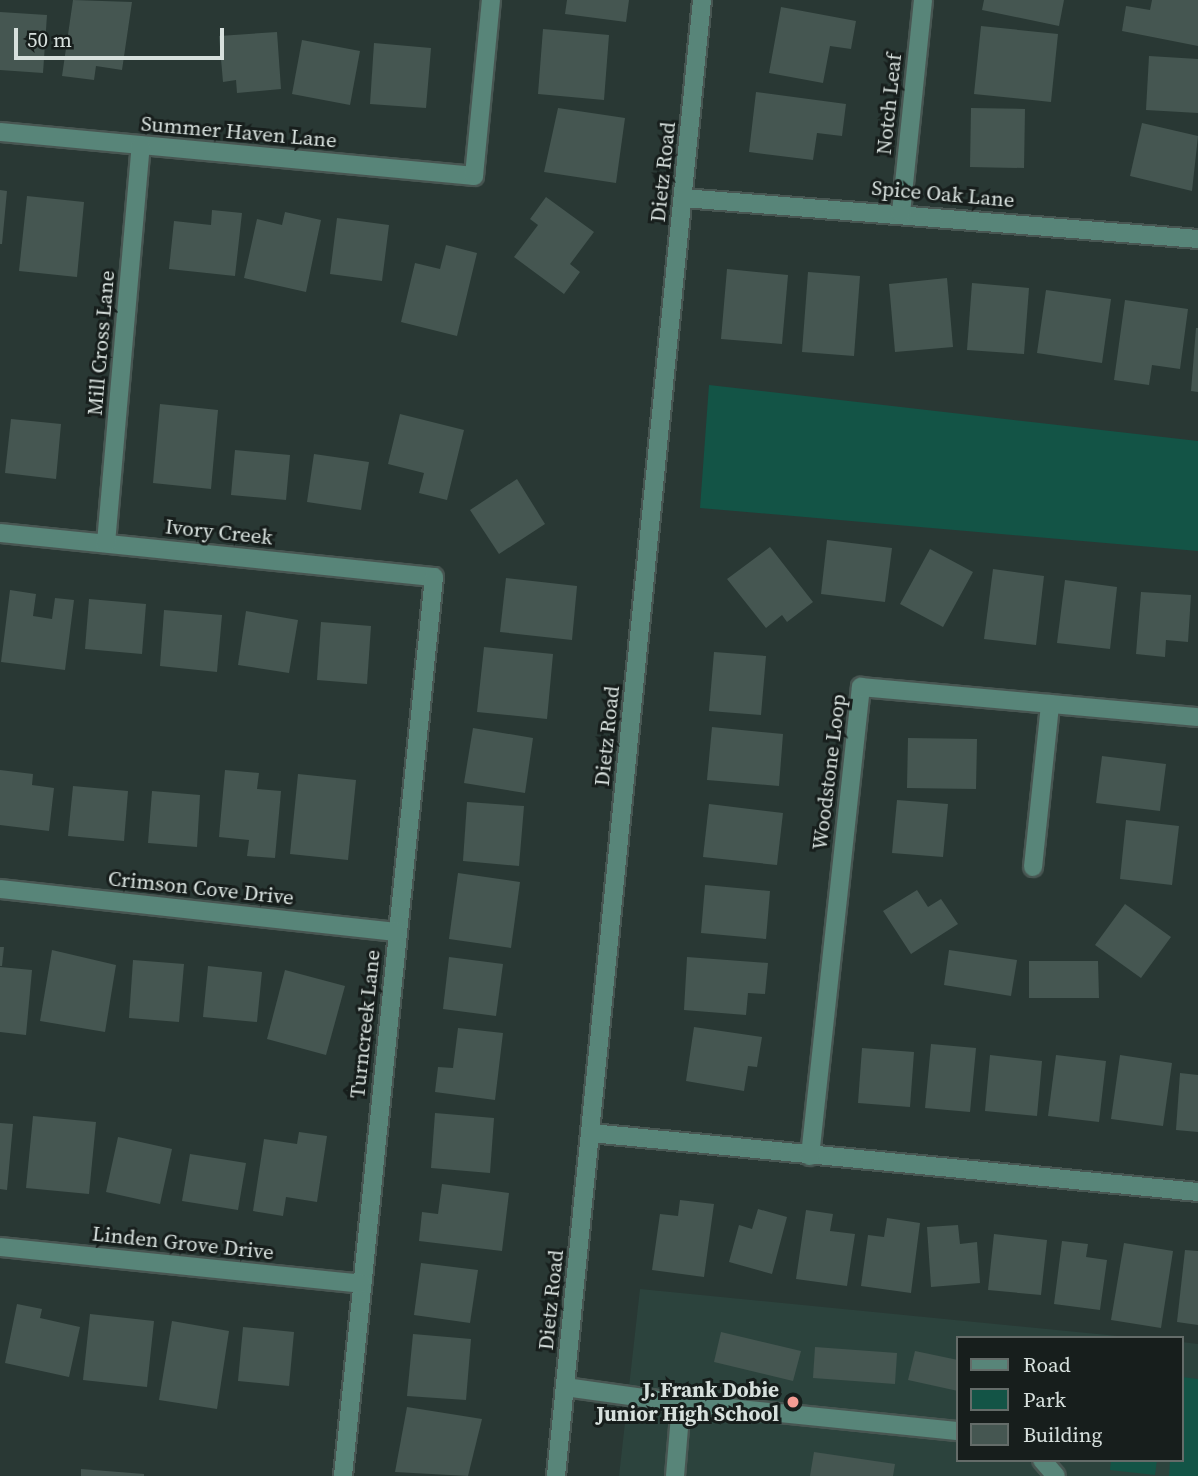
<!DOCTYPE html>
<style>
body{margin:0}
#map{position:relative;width:1198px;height:1476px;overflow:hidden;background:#293834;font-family:"Source Serif 4",serif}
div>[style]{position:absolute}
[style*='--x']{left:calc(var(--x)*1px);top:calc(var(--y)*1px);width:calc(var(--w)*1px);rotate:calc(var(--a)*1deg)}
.built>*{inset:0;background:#2c433d}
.green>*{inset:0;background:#135446}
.building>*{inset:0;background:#455651}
.roads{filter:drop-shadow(2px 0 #485652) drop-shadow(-2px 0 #485652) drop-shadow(0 2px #485652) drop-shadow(0 -2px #485652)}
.minor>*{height:18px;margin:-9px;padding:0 9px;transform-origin:9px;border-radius:9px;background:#588579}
.dots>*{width:19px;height:19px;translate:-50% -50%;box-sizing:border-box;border:4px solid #171e1c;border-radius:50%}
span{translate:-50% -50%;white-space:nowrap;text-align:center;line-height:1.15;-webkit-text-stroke:6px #171e1c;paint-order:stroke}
.street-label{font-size:21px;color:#d7e0dd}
.poi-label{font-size:21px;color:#d7e0dd;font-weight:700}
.right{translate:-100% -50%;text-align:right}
.legend{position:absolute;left:956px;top:1336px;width:228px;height:126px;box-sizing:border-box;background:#171e1c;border:2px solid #646c69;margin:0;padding:9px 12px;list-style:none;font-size:21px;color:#d7e0dd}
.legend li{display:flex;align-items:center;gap:14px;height:35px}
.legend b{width:35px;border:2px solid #646c69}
.scale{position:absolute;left:14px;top:28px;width:210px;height:32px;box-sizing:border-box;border:4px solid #d7e0dd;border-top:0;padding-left:9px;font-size:21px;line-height:24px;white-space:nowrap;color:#d7e0dd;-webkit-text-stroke:5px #171e1c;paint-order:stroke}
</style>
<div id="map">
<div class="built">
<i style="clip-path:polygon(640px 1289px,1138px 1338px,958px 1338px,958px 1460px,1182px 1460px,1182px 1342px,1198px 1344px,1198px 1476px,619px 1476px)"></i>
</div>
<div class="green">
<i style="clip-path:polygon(709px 385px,1198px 441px,1198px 551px,700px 508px)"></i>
<i style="clip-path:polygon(1182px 1377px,1198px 1379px,1198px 1476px,1169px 1476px,1170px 1460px,1182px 1460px)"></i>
<i style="clip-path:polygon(1111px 1460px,1157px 1460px,1155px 1475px,1110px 1470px)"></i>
</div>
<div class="building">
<i style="clip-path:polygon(73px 0,132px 2px,122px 70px,96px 66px,94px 80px,62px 76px)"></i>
<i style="clip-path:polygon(567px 0,629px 0,626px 22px,565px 14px)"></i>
<i style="clip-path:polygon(984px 0,1064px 0,1059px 26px,982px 10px)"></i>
<i style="clip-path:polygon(1152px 0,1198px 0,1198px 46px,1122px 31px,1126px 6px,1150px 10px)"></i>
<i style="clip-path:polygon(781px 7px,856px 21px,851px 49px,830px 46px,823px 83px,769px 73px)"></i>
<i style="clip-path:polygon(0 12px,47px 15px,43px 73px,0 70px)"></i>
<i style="clip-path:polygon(981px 26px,1058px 34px,1051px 102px,974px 94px)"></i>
<i style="clip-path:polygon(543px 29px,609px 35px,604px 100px,538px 94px)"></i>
<i style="clip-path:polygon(277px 32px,281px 89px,237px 93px,236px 80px,223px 82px,219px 36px)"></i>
<i style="clip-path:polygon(302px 40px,360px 51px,350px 105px,292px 94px)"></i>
<i style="clip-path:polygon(374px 43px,431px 48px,426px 108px,370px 104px)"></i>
<i style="clip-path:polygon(1149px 56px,1198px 59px,1198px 113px,1146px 110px)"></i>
<i style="clip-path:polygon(756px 92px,846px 104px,842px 136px,817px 133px,813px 160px,749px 152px)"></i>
<i style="clip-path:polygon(558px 108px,625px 118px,616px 183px,544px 172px)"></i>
<i style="clip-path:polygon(971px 108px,1025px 109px,1024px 168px,970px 167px)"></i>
<i style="clip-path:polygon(1142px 123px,1198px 136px,1192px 191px,1130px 176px)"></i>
<i style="clip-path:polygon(0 190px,7px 191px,2px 244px,0 244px)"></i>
<i style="clip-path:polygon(27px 196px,84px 202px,77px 277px,19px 271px)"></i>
<i style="clip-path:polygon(546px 197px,594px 232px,570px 264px,580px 272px,564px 294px,514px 257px,538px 225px,530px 219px)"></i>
<i style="clip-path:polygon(212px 210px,242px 213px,235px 276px,169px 269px,174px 221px,211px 225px)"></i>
<i style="clip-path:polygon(285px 212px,321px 220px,306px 292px,244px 278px,257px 219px,282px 225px)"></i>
<i style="clip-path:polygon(337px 218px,389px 225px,382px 281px,330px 274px)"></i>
<i style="clip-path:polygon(446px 245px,477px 253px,457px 336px,401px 322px,415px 263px,440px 269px)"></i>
<i style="clip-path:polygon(727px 269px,788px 275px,782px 344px,721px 339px)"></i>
<i style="clip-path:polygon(808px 272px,860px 276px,854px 356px,802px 352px)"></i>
<i style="clip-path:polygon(947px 278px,953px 347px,895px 352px,889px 284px)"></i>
<i style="clip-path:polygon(972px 283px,1029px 288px,1024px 354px,967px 350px)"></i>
<i style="clip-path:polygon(1046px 290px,1111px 299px,1102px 363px,1037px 353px)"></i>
<i style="clip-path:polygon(1125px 300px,1188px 309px,1180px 369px,1152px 365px,1149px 385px,1114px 380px)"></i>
<i style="clip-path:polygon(1196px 328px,1198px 328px,1198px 392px,1191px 391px)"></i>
<i style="clip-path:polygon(160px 404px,218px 410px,211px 489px,153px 483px)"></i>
<i style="clip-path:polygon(400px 414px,464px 430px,447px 500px,419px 493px,424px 473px,388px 464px)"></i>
<i style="clip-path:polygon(11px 419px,61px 424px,56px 479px,5px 473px)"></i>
<i style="clip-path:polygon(235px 450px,290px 455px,286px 500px,231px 495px)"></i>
<i style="clip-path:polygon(314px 454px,369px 462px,361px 510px,307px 502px)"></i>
<i style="clip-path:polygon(517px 479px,545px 524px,499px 554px,470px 510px)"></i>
<i style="clip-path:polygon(827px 540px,892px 548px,885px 602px,821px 594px)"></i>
<i style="clip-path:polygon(770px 547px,813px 602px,787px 622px,782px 615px,766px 628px,727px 579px)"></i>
<i style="clip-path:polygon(930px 549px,973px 572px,943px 627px,900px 604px)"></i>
<i style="clip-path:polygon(993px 569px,1044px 576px,1036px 645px,984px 639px)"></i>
<i style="clip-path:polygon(506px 578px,577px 586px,572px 640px,500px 632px)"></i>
<i style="clip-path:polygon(1065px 580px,1117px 587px,1110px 649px,1057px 643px)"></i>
<i style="clip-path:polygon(10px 590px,36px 594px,33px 616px,52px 619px,55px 598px,74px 600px,65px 670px,1px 662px)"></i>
<i style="clip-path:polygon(1141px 592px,1191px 595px,1188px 642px,1166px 640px,1165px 657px,1136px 654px)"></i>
<i style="clip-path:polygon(89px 599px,146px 604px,142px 654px,85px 649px)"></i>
<i style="clip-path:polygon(164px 610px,222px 615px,217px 672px,160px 666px)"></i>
<i style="clip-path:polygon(246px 611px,298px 620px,289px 673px,238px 665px)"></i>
<i style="clip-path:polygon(321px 622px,371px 626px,367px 684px,317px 680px)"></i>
<i style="clip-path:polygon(484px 647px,553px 654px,547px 719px,477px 712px)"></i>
<i style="clip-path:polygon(714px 652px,766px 656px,761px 715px,709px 711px)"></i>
<i style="clip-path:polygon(712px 727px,783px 734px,779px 786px,707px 780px)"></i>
<i style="clip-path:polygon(473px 728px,533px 738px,525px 793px,464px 783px)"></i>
<i style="clip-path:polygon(908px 738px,977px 739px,976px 789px,907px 788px)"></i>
<i style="clip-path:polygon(1102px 756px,1166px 764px,1160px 811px,1096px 803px)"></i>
<i style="clip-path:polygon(0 770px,33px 774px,32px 785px,54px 788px,49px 831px,0 825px)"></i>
<i style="clip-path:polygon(225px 770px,259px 773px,257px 789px,281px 791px,275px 858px,247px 856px,249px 840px,219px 837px)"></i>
<i style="clip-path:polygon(298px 774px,356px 780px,348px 860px,290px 854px)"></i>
<i style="clip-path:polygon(73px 786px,128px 791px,124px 841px,68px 836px)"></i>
<i style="clip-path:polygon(152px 791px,200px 795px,197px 847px,148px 843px)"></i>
<i style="clip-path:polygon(897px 800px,948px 804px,943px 857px,892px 853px)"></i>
<i style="clip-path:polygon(467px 802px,524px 806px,519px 866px,463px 861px)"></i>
<i style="clip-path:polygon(709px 804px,783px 813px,777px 865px,703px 857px)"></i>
<i style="clip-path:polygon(1126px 820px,1179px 826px,1172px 885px,1120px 879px)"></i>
<i style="clip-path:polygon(458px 873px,520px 882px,511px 948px,449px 939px)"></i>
<i style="clip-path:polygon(705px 885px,770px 891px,766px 939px,701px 933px)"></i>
<i style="clip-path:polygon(917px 890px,928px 907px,941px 899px,958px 924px,911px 954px,883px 911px)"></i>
<i style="clip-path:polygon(1125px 904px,1171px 937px,1141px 978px,1095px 945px)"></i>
<i style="clip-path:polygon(0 947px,4px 947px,2px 966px,0 966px)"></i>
<i style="clip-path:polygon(52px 950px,116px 965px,105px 1032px,40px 1021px)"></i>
<i style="clip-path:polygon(949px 950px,1017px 960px,1011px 996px,944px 985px)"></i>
<i style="clip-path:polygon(449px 957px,503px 964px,496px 1016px,443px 1009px)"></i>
<i style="clip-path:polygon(687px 957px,768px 963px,765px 994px,748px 993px,746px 1015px,684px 1010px)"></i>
<i style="clip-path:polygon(133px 960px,184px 964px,179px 1022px,129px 1018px)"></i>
<i style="clip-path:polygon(1029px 961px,1098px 961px,1099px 998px,1029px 998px)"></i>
<i style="clip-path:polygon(208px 966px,262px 972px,257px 1022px,203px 1017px)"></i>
<i style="clip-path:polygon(0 967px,32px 970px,26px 1035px,0 1032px)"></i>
<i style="clip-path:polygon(285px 970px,345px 986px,326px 1055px,267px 1039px)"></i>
<i style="clip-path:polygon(694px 1027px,762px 1037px,757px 1067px,748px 1066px,744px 1091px,686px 1081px)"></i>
<i style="clip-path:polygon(458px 1028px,503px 1033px,495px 1100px,435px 1092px,438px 1067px,453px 1068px)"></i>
<i style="clip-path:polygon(931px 1044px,976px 1048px,970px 1112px,925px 1108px)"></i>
<i style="clip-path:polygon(862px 1048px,914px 1052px,910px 1107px,858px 1103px)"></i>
<i style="clip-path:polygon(990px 1055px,1042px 1061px,1037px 1116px,985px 1111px)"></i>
<i style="clip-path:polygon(1056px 1055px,1106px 1061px,1099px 1122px,1048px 1116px)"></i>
<i style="clip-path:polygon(1120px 1055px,1172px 1063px,1163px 1126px,1111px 1119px)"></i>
<i style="clip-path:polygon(1180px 1073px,1198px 1075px,1198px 1132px,1176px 1130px)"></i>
<i style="clip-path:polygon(435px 1113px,494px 1118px,490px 1173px,431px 1168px)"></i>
<i style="clip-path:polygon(33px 1116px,96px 1122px,89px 1194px,26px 1188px)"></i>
<i style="clip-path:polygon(0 1123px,13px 1124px,7px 1190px,0 1189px)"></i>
<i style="clip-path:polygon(299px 1132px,327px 1136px,317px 1202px,286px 1197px,283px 1216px,253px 1211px,264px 1139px,297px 1144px)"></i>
<i style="clip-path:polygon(118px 1137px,172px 1149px,160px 1204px,106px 1192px)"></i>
<i style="clip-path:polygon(190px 1154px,246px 1163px,238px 1210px,182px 1201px)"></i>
<i style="clip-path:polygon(442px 1184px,509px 1193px,502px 1251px,419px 1241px,422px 1212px,438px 1214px)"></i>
<i style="clip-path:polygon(680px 1200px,714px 1204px,704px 1277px,652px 1270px,660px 1214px,678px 1216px)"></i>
<i style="clip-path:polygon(758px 1209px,787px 1217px,772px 1274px,729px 1262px,739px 1225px,752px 1229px)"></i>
<i style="clip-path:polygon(806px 1210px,833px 1214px,830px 1231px,855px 1234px,847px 1286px,796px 1279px)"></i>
<i style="clip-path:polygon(887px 1218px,920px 1223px,911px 1293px,861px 1286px,868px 1235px,884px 1237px)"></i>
<i style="clip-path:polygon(958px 1225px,960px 1244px,977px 1242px,980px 1283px,931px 1287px,927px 1227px)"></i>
<i style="clip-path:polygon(994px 1234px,1047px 1240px,1041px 1295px,988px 1290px)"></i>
<i style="clip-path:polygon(1062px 1241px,1088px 1244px,1086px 1257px,1107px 1260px,1100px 1310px,1054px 1304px)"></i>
<i style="clip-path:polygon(1124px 1243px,1173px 1251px,1161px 1328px,1111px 1320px)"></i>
<i style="clip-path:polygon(1185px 1250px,1198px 1251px,1198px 1325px,1177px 1322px)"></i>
<i style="clip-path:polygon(421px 1263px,478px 1270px,470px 1323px,414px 1315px)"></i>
<i style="clip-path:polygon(17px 1304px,42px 1309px,40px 1318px,80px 1327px,69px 1377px,5px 1363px)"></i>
<i style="clip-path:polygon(90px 1314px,154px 1321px,147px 1387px,83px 1380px)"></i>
<i style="clip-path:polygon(172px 1321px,229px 1331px,217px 1409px,159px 1400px)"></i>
<i style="clip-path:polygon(243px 1327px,294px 1332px,289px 1386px,238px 1381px)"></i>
<i style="clip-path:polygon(721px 1332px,801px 1351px,793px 1381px,714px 1362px)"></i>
<i style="clip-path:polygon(413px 1334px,471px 1339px,466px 1400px,407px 1396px)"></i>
<i style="clip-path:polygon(815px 1347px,897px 1353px,895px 1384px,813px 1378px)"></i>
<i style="clip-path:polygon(915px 1351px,958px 1360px,958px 1391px,908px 1380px)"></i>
<i style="clip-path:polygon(407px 1407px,482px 1419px,468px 1476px,395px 1472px)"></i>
<i style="clip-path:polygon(814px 1452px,895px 1464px,893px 1476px,810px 1476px)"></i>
<i style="clip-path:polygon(81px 1469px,144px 1474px,144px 1476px,81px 1476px)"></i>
</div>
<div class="roads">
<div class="minor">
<i style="--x:0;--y:132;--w:476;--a:5.3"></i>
<i style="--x:474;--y:176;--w:177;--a:-84.5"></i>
<i style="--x:683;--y:198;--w:517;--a:4.55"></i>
<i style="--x:901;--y:213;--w:214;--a:-84.1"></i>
<i style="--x:0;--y:533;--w:436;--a:5.8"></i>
<i style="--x:434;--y:577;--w:904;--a:95.78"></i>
<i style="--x:106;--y:543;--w:399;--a:-85"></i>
<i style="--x:1033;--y:867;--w:164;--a:-84"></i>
<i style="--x:0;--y:889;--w:399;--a:6.2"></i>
<i style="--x:591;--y:1133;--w:610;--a:5.55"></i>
<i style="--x:810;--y:1156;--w:472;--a:-83.8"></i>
<i style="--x:861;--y:687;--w:338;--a:5.1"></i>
<i style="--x:0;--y:1247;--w:364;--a:5.8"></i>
<i style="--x:565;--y:1387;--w:117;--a:7.9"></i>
<i style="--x:681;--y:1403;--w:73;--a:94.7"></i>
<i style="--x:681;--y:1403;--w:278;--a:5.8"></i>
<i style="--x:1042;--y:1460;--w:21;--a:49"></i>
<i style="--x:556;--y:1476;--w:1483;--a:-84.35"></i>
</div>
</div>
<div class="dots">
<i style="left:793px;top:1402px;background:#f59c94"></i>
</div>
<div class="street-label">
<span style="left:889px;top:104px;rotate:-84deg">Notch Leaf</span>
<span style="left:239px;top:132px;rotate:5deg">Summer Haven Lane</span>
<span style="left:663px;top:172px;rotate:-84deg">Dietz Road</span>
<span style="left:943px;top:194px;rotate:5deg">Spice Oak Lane</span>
<span style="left:101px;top:343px;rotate:-85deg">Mill Cross Lane</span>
<span style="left:219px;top:532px;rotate:6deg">Ivory Creek</span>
<span style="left:607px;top:736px;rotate:-84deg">Dietz Road</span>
<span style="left:829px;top:772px;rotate:-83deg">Woodstone Loop</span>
<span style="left:201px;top:888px;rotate:6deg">Crimson Cove Drive</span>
<span style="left:365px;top:1024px;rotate:-84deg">Turncreek Lane</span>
<span style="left:183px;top:1243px;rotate:6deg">Linden Grove Drive</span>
<span style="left:551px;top:1300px;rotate:-84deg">Dietz Road</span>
</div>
<div class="poi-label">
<span class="right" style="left:779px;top:1402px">J. Frank Dobie<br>Junior High School</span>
</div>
<ul class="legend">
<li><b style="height:9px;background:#588579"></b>Road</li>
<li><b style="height:19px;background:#135446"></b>Park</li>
<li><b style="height:19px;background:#455651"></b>Building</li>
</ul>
<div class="scale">50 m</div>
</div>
